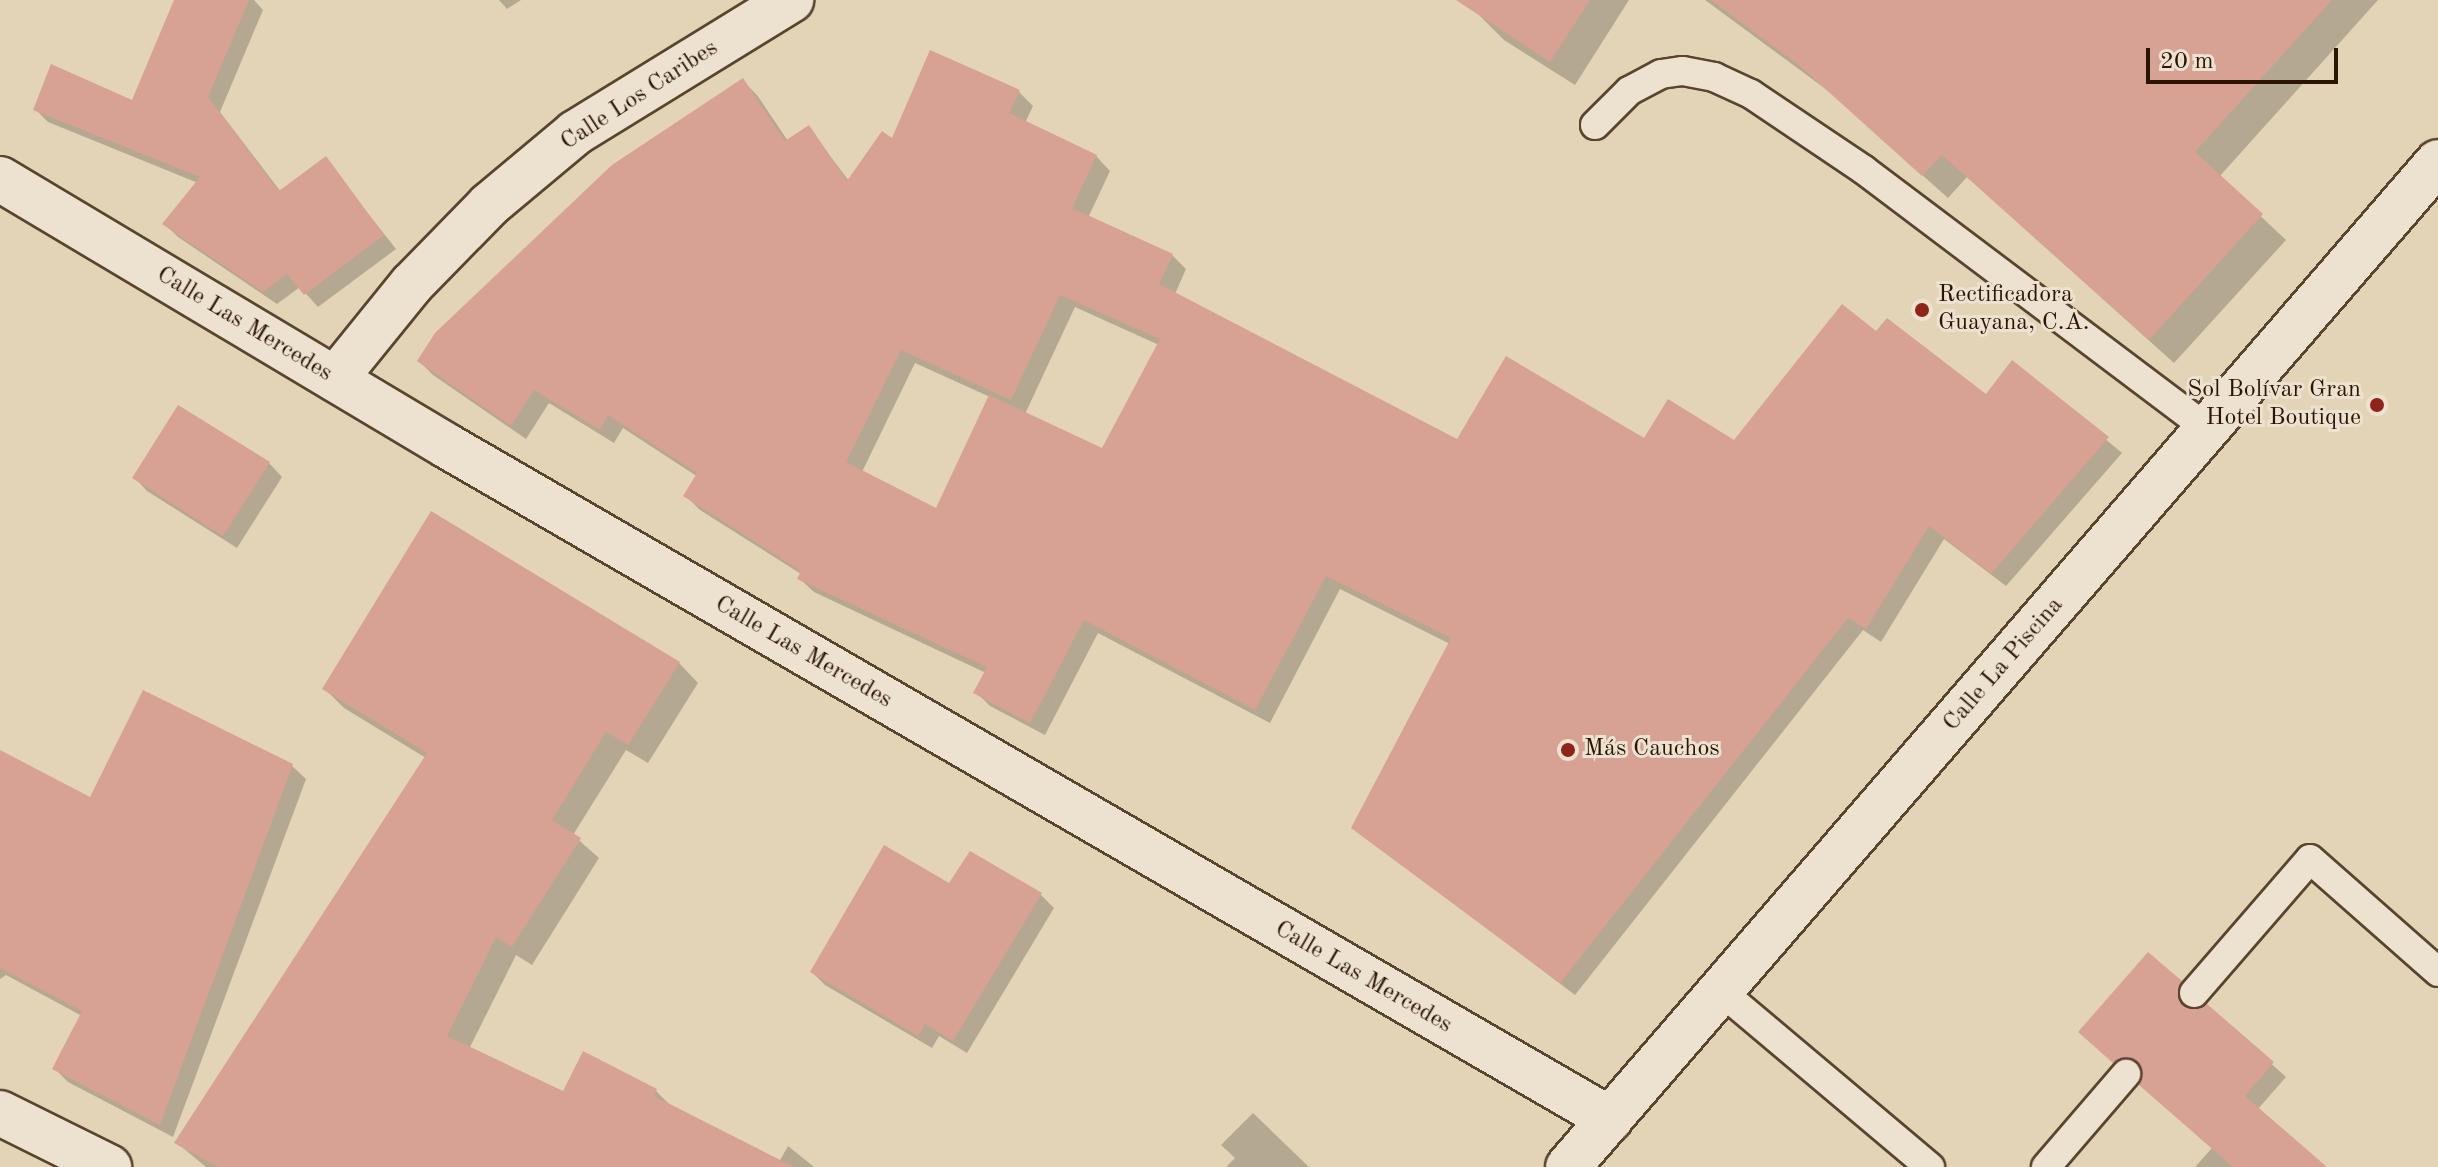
<!DOCTYPE html>
<meta charset="utf-8">
<style>
body{margin:0}
#map{position:relative;width:2438px;height:1167px;overflow:hidden;background:#e3d3b7;font-family:"Old Standard TT",serif}
div>[style]{position:absolute}
[style*='--x']{left:calc(var(--x)*1px);top:calc(var(--y)*1px);width:calc(var(--w)*1px);rotate:calc(var(--a)*1deg)}
.shadow>*{inset:0;background:#0003}
.building>*{inset:0;background:#d7a193}
.roads{filter:drop-shadow(2px 0 #59442e) drop-shadow(-2px 0 #59442e) drop-shadow(0 2px #59442e) drop-shadow(0 -2px #59442e)}
.service>*{height:28px;margin:-14px;padding:0 14px;transform-origin:14px;border-radius:14px;background:#ede2d0}
.minor>*{height:44px;margin:-22px;padding:0 22px;transform-origin:22px;border-radius:22px;background:#ede2d0}
.dots>*{width:22px;height:22px;translate:-50% -50%;box-sizing:border-box;border:4px solid #ede2d0;border-radius:50%}
span{translate:-50% -50%;white-space:nowrap;text-align:center;line-height:1.15;-webkit-text-stroke:6px #ede2d0;paint-order:stroke}
.street-label{font-size:24px;color:#2b1500}
.poi-label{font-size:24px;color:#2b1500}
.left{translate:0 -50%;text-align:left}
.right{translate:-100% -50%;text-align:right}
.scale{position:absolute;left:2146px;top:48px;width:192px;height:36px;box-sizing:border-box;border:4px solid #2b1500;border-top:0;padding-left:10px;font-size:24px;line-height:28px;white-space:nowrap;color:#2b1500;-webkit-text-stroke:6px #ede2d0;paint-order:stroke}
</style>
<div id="map">
<div class="shadow">
<i style="clip-path:polygon(176px 0,254px 0,263px 10px,220px 112px,281px 192px,325px 159px,396px 249px,318px 307px,300px 287px,277px 304px,178px 237px,164px 223px,198px 183px,48px 122px,35px 109px,133px 103px)"></i>
<i style="clip-path:polygon(499px 0,521px 0,507px 9px)"></i>
<i style="clip-path:polygon(1489px 0,1629px 0,1575px 85px,1504px 40px,1480px 16px)"></i>
<i style="clip-path:polygon(1705px 0,2378px 0,2219px 177px,2286px 240px,2174px 363px,1967px 177px,1948px 198px,1827px 90px)"></i>
<i style="clip-path:polygon(evenodd,743px 81px,757px 95px,788px 141px,809px 128px,849px 181px,893px 142px,1019px 92px,1033px 106px,1025px 123px,1096px 156px,1110px 171px,1088px 218px,1172px 255px,1186px 269px,1175px 294px,1458px 442px,1735px 443px,1877px 334px,1986px 397px,2013px 362px,2122px 453px,2006px 586px,1944px 539px,1881px 642px,1863px 630px,1575px 995px,1354px 828px,1450px 644px,1340px 589px,1270px 723px,1098px 633px,1045px 735px,990px 706px,976px 692px,986px 673px,814px 592px,799px 578px,801px 574px,700px 510px,686px 496px,698px 477px,623px 428px,614px 443px,549px 403px,526px 439px,433px 375px,419px 361px,743px 81px,1075px 307px,1159px 345px,1103px 451px,1025px 414px,1075px 307px,743px 81px,915px 363px,990px 397px,937px 510px,862px 472px,915px 363px)"></i>
<i style="clip-path:polygon(269px 463px,282px 477px,237px 548px,147px 491px,134px 477px)"></i>
<i style="clip-path:polygon(679px 663px,698px 683px,648px 763px,626px 750px,573px 835px,599px 858px,532px 965px,516px 955px,469px 1049px,564px 1094px,656px 1091px,673px 1108px,779px 1162px,788px 1146px,814px 1167px,206px 1167px,177px 1143px,426px 758px,344px 708px,324px 688px)"></i>
<i style="clip-path:polygon(0 752px,91px 800px,292px 766px,306px 779px,173px 1137px,68px 1082px,54px 1068px,82px 1016px,6px 975px,0 979px)"></i>
<i style="clip-path:polygon(950px 886px,1041px 895px,1054px 908px,967px 1053px,939px 1036px,932px 1048px,825px 985px,812px 972px)"></i>
<i style="clip-path:polygon(2180px 983px,2194px 997px,2191px 1010px,2199px 1011px,2207px 1006px,2286px 1077px,2258px 1109px,2324px 1167px,2195px 1167px,2212px 1148px,2144px 1072px,2135px 1070px,2128px 1075px,2094px 1045px)"></i>
<i style="clip-path:polygon(1253px 1113px,1309px 1167px,1226px 1167px,1235px 1158px,1221px 1145px)"></i>
</div>
<div class="building">
<i style="clip-path:polygon(174px 0,249px 0,208px 97px,279px 191px,326px 156px,384px 235px,304px 295px,287px 274px,263px 292px,162px 224px,200px 177px,33px 110px,51px 64px,132px 100px)"></i>
<i style="clip-path:polygon(1456px 0,1590px 0,1550px 62px)"></i>
<i style="clip-path:polygon(1711px 0,2332px 0,2195px 152px,2263px 214px,2149px 340px,1942px 155px,1922px 176px,1800px 66px)"></i>
<i style="clip-path:polygon(evenodd,930px 50px,1020px 90px,1009px 113px,1097px 155px,1072px 208px,1173px 254px,1159px 284px,1457px 439px,1506px 356px,1644px 438px,1668px 399px,1734px 440px,1842px 304px,1876px 331px,1887px 318px,1986px 394px,2012px 360px,2109px 437px,1991px 574px,1929px 526px,1866px 629px,1848px 618px,1560px 983px,1351px 828px,1451px 638px,1326px 576px,1255px 710px,1084px 620px,1030px 723px,973px 693px,987px 667px,797px 579px,801px 571px,683px 496px,697px 473px,608px 415px,600px 430px,534px 390px,511px 426px,417px 361px,435px 333px,612px 165px,743px 78px,785px 141px,809px 125px,847px 181px,882px 131px,892px 138px,930px 50px,1060px 295px,1160px 339px,1102px 448px,989px 395px,936px 508px,846px 462px,901px 350px,1011px 400px,1060px 295px)"></i>
<i style="clip-path:polygon(178px 405px,270px 462px,223px 536px,132px 478px)"></i>
<i style="clip-path:polygon(431px 511px,680px 662px,628px 745px,606px 732px,552px 820px,581px 838px,512px 947px,496px 937px,447px 1036px,563px 1091px,583px 1051px,657px 1089px,654px 1096px,794px 1167px,218px 1167px,174px 1143px,427px 753px,322px 689px)"></i>
<i style="clip-path:polygon(143px 690px,293px 764px,160px 1125px,52px 1069px,82px 1011px,0 968px,0 750px,90px 797px)"></i>
<i style="clip-path:polygon(884px 845px,949px 883px,970px 851px,1042px 893px,953px 1041px,925px 1024px,918px 1036px,810px 972px)"></i>
<i style="clip-path:polygon(2148px 952px,2182px 981px,2178px 998px,2184px 1006px,2199px 1009px,2207px 1004px,2274px 1062px,2245px 1096px,2327px 1167px,2233px 1167px,2139px 1085px,2142px 1069px,2136px 1061px,2121px 1058px,2113px 1063px,2078px 1032px)"></i>
</div>
<div class="roads">
<div class="service">
<i style="--x:1595;--y:125;--w:48;--a:-45"></i>
<i style="--x:1629;--y:91;--w:36;--a:-28"></i>
<i style="--x:1661;--y:74;--w:22;--a:-8"></i>
<i style="--x:1683;--y:71;--w:32;--a:11"></i>
<i style="--x:1714;--y:77;--w:41;--a:24.7"></i>
<i style="--x:1751;--y:94;--w:136;--a:33.9"></i>
<i style="--x:1864;--y:170;--w:428;--a:37"></i>
<i style="--x:1722;--y:992;--w:272;--a:40.1"></i>
<i style="--x:2194;--y:993;--w:177;--a:-49.1"></i>
<i style="--x:2310;--y:859;--w:171;--a:41.4"></i>
<i style="--x:2046;--y:1167;--w:123;--a:-49.3"></i>
</div>
<div class="minor">
<i style="--x:0;--y:179;--w:521;--a:30.85"></i>
<i style="--x:447;--y:446;--w:1344;--a:30.06"></i>
<i style="--x:335;--y:379;--w:122;--a:-51"></i>
<i style="--x:412;--y:284;--w:110;--a:-45.7"></i>
<i style="--x:489;--y:205;--w:112;--a:-39.9"></i>
<i style="--x:575;--y:133;--w:254;--a:-31.6"></i>
<i style="--x:0;--y:1113;--w:122;--a:26.4"></i>
<i style="--x:1568;--y:1167;--w:1329;--a:-49.12"></i>
</div>
</div>
<div class="dots">
<i style="left:1922px;top:310px;background:#8f2418"></i>
<i style="left:2377px;top:405px;background:#8f2418"></i>
<i style="left:1568px;top:750px;background:#8f2418"></i>
</div>
<div class="street-label">
<span style="left:640px;top:96px;rotate:-33deg">Calle Los Caribes</span>
<span style="left:244px;top:325px;rotate:31deg">Calle Las Mercedes</span>
<span style="left:803px;top:653px;rotate:30deg">Calle Las Mercedes</span>
<span style="left:2004px;top:665px;rotate:-49deg">Calle La Piscina</span>
<span style="left:1363px;top:978px;rotate:30deg">Calle Las Mercedes</span>
</div>
<div class="poi-label">
<span class="left" style="left:1938px;top:310px">Rectificadora<br>Guayana, C.A.</span>
<span class="right" style="left:2361px;top:405px">Sol Bolívar Gran<br>Hotel Boutique</span>
<span class="left" style="left:1584px;top:750px">Más Cauchos</span>
</div>
<div class="scale">20 m</div>
</div>
